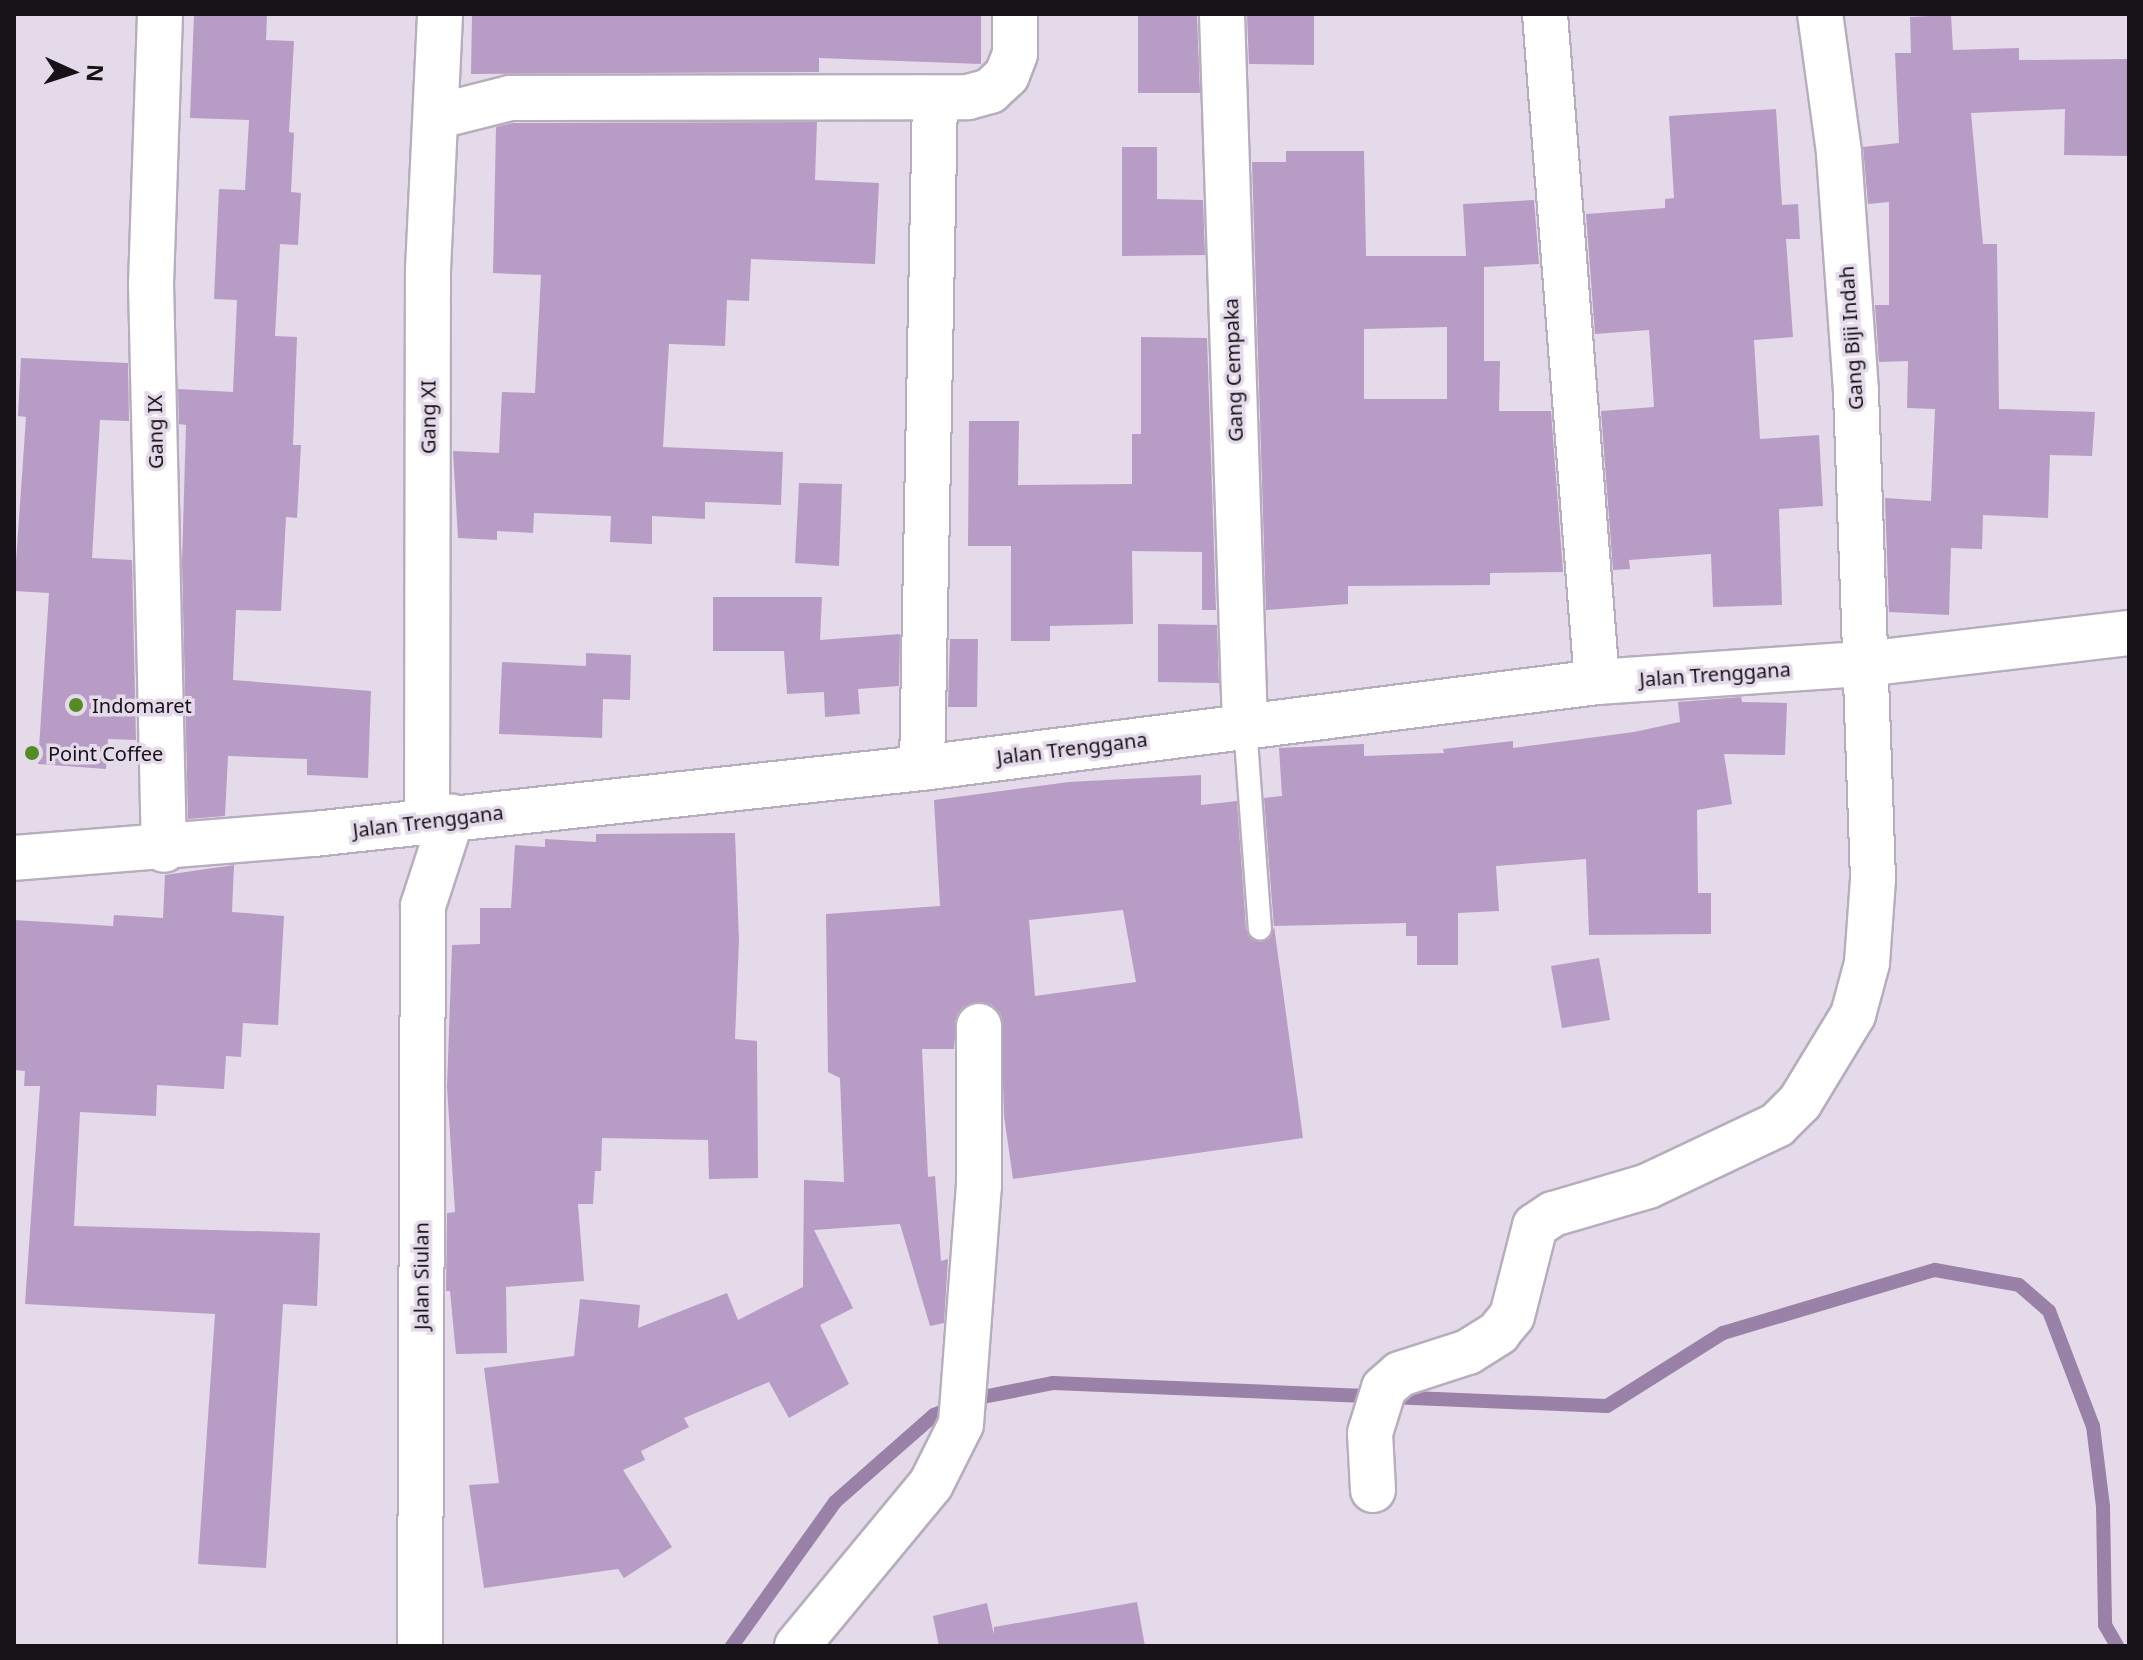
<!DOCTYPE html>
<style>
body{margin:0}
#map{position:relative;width:2143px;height:1660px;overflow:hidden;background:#e4dae9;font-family:"Noto Sans",sans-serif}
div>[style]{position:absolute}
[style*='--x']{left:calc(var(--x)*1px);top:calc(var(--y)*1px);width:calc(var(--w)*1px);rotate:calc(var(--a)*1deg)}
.stream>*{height:14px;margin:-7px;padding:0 7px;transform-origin:7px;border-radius:7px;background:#9a81a7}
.building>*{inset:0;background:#b79dc5}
.roads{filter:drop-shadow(2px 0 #b7aebd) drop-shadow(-2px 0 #b7aebd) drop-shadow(0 2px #b7aebd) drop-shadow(0 -2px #b7aebd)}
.lane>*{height:22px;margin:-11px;padding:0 11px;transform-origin:11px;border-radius:11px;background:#fff}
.street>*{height:44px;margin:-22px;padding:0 22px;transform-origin:22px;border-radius:22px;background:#fff}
.secondary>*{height:44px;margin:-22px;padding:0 22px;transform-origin:22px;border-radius:22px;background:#fff}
.dots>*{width:22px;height:22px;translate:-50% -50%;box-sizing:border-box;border:4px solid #e4dae9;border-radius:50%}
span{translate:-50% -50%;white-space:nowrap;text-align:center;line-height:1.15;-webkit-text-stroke:7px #e4dae9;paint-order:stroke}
.street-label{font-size:20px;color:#161218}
.poi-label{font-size:20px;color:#161218}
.left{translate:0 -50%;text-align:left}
.frame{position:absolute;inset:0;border:16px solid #161218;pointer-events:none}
.north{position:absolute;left:32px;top:32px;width:80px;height:80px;-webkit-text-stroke:6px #e4dae9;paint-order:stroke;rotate:93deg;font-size:22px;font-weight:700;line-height:32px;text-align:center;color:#161218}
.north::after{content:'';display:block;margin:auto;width:28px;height:36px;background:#161218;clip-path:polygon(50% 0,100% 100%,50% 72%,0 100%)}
</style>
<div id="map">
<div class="stream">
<i style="--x:732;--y:1646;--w:177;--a:-54.4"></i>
<i style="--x:835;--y:1502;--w:132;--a:-41.3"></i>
<i style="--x:934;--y:1415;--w:42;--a:-22.3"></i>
<i style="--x:973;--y:1399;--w:82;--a:-11.3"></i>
<i style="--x:1053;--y:1383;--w:554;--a:2.38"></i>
<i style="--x:1607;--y:1406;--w:137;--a:-32.2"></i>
<i style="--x:1723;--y:1333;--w:221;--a:-16.6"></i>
<i style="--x:1935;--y:1270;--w:85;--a:10.1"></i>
<i style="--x:2019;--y:1285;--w:40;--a:41"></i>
<i style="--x:2049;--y:1311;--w:123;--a:69.1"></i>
<i style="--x:2093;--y:1426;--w:81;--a:82.9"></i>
<i style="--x:2103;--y:1506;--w:119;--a:89"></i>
<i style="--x:2105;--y:1625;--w:24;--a:60"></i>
</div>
<div class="building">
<i style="clip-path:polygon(194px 14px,267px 14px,266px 40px,294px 41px,289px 132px,294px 133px,291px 192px,301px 193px,298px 245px,280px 244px,275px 336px,297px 337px,293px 445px,301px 445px,297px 518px,286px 517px,281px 611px,236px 610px,233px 680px,371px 691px,368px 778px,307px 775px,307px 759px,228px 756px,225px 816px,188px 819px,182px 562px,186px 425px,179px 424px,178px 389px,233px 392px,237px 300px,214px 299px,219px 189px,245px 190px,249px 120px,190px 118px)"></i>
<i style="clip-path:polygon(472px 14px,981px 14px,981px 64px,819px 58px,819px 72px,471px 74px)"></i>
<i style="clip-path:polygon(1247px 14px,1314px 14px,1314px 65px,1249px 64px)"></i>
<i style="clip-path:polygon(1951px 15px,1953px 50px,2019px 48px,2019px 60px,2129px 59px,2129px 156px,2064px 155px,2065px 109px,1971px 113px,1983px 244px,1997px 244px,1999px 409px,2095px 412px,2092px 456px,2050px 455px,2048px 518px,1983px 515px,1982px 549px,1951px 548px,1949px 615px,1889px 612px,1885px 498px,1931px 501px,1935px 409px,1907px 408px,1908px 361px,1879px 362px,1875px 305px,1889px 305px,1889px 202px,1868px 204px,1863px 147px,1899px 143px,1895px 53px,1911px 53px,1910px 17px)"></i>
<i style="clip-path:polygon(1138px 16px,1197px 16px,1200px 93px,1138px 93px)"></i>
<i style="clip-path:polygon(1776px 109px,1782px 205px,1798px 204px,1800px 239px,1786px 239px,1793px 337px,1754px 340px,1760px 439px,1819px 435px,1823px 506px,1779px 509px,1782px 605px,1713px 607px,1711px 554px,1629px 560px,1630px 569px,1613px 570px,1601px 411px,1654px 407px,1649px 330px,1595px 334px,1586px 214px,1665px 208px,1665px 199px,1674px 198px,1669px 116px)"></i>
<i style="clip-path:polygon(817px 122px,815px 180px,879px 183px,875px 264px,751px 259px,749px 301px,727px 300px,725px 346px,669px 344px,663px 447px,783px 452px,781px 505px,705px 502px,705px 519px,652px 516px,652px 544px,610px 542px,611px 516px,534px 513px,533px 533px,497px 531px,497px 540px,458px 538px,453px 451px,499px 453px,502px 392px,535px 393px,541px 275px,493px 273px,496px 127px,513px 123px)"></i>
<i style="clip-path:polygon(1122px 147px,1157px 147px,1157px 199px,1203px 200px,1205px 255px,1122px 256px)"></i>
<i style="clip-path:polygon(evenodd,1286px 151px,1364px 151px,1366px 256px,1466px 256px,1463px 204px,1534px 200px,1539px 264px,1484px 267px,1484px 361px,1500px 361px,1499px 411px,1551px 411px,1563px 572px,1490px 573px,1490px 585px,1348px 586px,1348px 604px,1266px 610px,1252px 162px,1286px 162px,1286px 151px,1447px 327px,1447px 399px,1364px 399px,1364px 329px,1447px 327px)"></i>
<i style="clip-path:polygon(1141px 337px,1207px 338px,1216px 610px,1202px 610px,1202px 552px,1132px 551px,1133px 624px,1050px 626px,1050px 641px,1011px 641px,1011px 546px,968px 546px,969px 421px,1019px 421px,1018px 485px,1132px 484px,1132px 434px,1141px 434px)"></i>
<i style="clip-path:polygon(21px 358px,128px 363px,129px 421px,100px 420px,92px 558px,132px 560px,136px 740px,108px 739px,106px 769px,38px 764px,49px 593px,14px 591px,26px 417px,18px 416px)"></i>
<i style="clip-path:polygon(799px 483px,842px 484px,839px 566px,795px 563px)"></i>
<i style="clip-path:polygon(713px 597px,822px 597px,820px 640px,900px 634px,899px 686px,858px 689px,860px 714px,825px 717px,824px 692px,787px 694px,784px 651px,713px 651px)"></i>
<i style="clip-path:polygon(1158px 624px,1217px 625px,1219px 683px,1158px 682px)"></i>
<i style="clip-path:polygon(950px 639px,978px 639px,977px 707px,948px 707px)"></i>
<i style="clip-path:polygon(586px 653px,631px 655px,630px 700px,603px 699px,602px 738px,499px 734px,502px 662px,586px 666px)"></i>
<i style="clip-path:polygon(evenodd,1741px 697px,1742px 702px,1787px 703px,1785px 755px,1724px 754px,1732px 804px,1697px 810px,1698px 893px,1711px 893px,1711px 934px,1589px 935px,1586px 859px,1496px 866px,1499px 911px,1458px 913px,1458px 965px,1417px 965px,1417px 936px,1406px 936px,1406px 923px,1274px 926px,1303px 1138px,1013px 1179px,1004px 1116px,1001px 1014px,991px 1004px,966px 1005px,957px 1014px,954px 1049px,922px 1049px,928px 1177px,935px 1176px,941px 1261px,948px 1259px,944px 1323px,930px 1326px,900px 1224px,814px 1230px,853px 1308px,820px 1325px,849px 1384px,789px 1418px,769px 1382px,684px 1418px,689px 1427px,641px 1451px,645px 1460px,623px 1470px,672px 1547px,624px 1578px,618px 1569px,484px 1588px,469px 1485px,499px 1483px,484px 1368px,574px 1356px,580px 1299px,640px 1305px,638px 1328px,727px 1293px,738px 1320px,803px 1287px,804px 1180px,844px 1182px,840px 1078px,828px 1072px,826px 914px,940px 906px,934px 800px,1069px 782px,1201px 775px,1201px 805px,1237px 801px,1246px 929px,1253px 940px,1262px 942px,1274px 928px,1264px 798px,1282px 796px,1279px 748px,1364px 744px,1364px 756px,1444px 753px,1443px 749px,1513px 741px,1513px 748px,1634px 732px,1680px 722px,1678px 702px,1741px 697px,1123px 910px,1136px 982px,1035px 996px,1029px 920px,1123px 910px)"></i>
<i style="clip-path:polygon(735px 833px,739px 940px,735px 1039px,757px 1041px,758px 1178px,709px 1179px,708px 1140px,602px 1138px,601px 1171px,595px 1171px,593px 1204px,578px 1204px,584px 1281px,506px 1287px,507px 1353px,456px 1354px,450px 1291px,446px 1291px,447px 1213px,455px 1212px,447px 1087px,452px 945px,480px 944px,480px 908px,511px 908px,515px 845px,545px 847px,545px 839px,596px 842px,596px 834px)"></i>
<i style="clip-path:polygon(234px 865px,232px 912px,284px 916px,278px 1025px,243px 1023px,241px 1057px,226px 1056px,224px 1089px,157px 1085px,156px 1116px,80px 1112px,74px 1226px,320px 1233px,317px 1306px,283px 1304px,266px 1568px,198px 1564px,215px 1314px,25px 1304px,40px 1086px,24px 1086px,25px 1071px,14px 1070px,14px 920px,113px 926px,114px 915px,163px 918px,165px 875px)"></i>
<i style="clip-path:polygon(1599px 958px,1610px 1020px,1562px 1028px,1551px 966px)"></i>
<i style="clip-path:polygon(1137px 1602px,1145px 1646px,939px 1646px,933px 1616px,987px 1603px,994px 1635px,994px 1627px)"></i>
</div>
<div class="roads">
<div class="lane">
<i style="--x:1245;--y:726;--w:203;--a:85.8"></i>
</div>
<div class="street">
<i style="--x:160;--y:14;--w:269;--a:91.9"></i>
<i style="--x:151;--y:283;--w:567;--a:88.69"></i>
<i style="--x:1222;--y:14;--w:712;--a:88.15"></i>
<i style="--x:1545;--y:14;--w:670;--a:85.55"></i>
<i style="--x:439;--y:116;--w:73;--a:-14.2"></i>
<i style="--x:510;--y:98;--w:458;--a:-0.1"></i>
<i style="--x:968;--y:97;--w:23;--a:-15"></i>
<i style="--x:990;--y:91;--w:23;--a:-43"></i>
<i style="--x:1007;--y:75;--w:22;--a:-69"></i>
<i style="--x:1015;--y:54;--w:40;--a:-90"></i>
<i style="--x:922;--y:768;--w:668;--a:-88.89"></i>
<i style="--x:427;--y:821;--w:551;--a:-89.9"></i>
<i style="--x:428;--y:270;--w:256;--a:-87.3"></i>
<i style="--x:1373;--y:1490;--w:57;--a:-93"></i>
<i style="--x:1370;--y:1433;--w:47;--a:-72.7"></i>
<i style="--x:1384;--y:1388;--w:21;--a:-41"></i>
<i style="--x:1400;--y:1374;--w:71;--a:-17.9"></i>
<i style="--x:1468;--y:1352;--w:36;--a:-32"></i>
<i style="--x:1498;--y:1333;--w:22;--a:-51"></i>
<i style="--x:1512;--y:1316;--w:93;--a:-75.7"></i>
<i style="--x:1535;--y:1226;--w:22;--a:-34"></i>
<i style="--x:1553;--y:1214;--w:99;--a:-16.4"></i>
<i style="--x:1648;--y:1186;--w:143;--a:-25.3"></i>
<i style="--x:1777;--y:1125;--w:33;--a:-45"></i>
<i style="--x:1800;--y:1102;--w:102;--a:-58.7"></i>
<i style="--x:1853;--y:1015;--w:54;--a:-74.9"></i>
<i style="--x:1867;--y:963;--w:84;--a:-85.9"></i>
<i style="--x:1873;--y:879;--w:488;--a:-92"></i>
<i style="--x:1856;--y:391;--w:240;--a:-94.1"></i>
<i style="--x:1839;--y:152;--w:139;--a:-97.8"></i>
<i style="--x:797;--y:1646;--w:210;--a:-50.4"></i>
<i style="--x:931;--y:1484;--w:67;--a:-63.4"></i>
<i style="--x:961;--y:1424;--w:239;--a:-85.7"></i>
<i style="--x:979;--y:1186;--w:160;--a:-90"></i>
</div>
<div class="secondary">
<i style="--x:14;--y:858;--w:301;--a:-4.6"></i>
<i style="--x:314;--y:834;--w:612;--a:-6.2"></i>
<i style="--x:922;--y:768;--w:680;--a:-7.26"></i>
<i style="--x:1597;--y:682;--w:268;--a:-3.9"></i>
<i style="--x:1864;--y:664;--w:267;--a:-6.7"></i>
<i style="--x:420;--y:1646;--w:740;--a:-89.77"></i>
<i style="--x:423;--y:906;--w:94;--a:-72"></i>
</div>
</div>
<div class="dots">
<i style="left:76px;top:705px;background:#548b25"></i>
<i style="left:32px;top:753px;background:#548b25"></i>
</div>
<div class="street-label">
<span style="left:1851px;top:338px;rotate:-94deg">Gang Biji Indah</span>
<span style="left:1233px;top:370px;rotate:-92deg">Gang Cempaka</span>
<span style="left:428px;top:417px;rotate:-90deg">Gang XI</span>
<span style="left:155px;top:432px;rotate:-91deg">Gang IX</span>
<span style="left:1715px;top:674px;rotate:-4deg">Jalan Trenggana</span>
<span style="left:1072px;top:748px;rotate:-7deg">Jalan Trenggana</span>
<span style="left:428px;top:821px;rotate:-7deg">Jalan Trenggana</span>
<span style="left:421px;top:1276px;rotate:-90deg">Jalan Siulan</span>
</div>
<div class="poi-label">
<span class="left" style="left:92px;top:705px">Indomaret</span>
<span class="left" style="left:48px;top:753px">Point Coffee</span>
</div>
<div class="frame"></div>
<div class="north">N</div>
</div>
